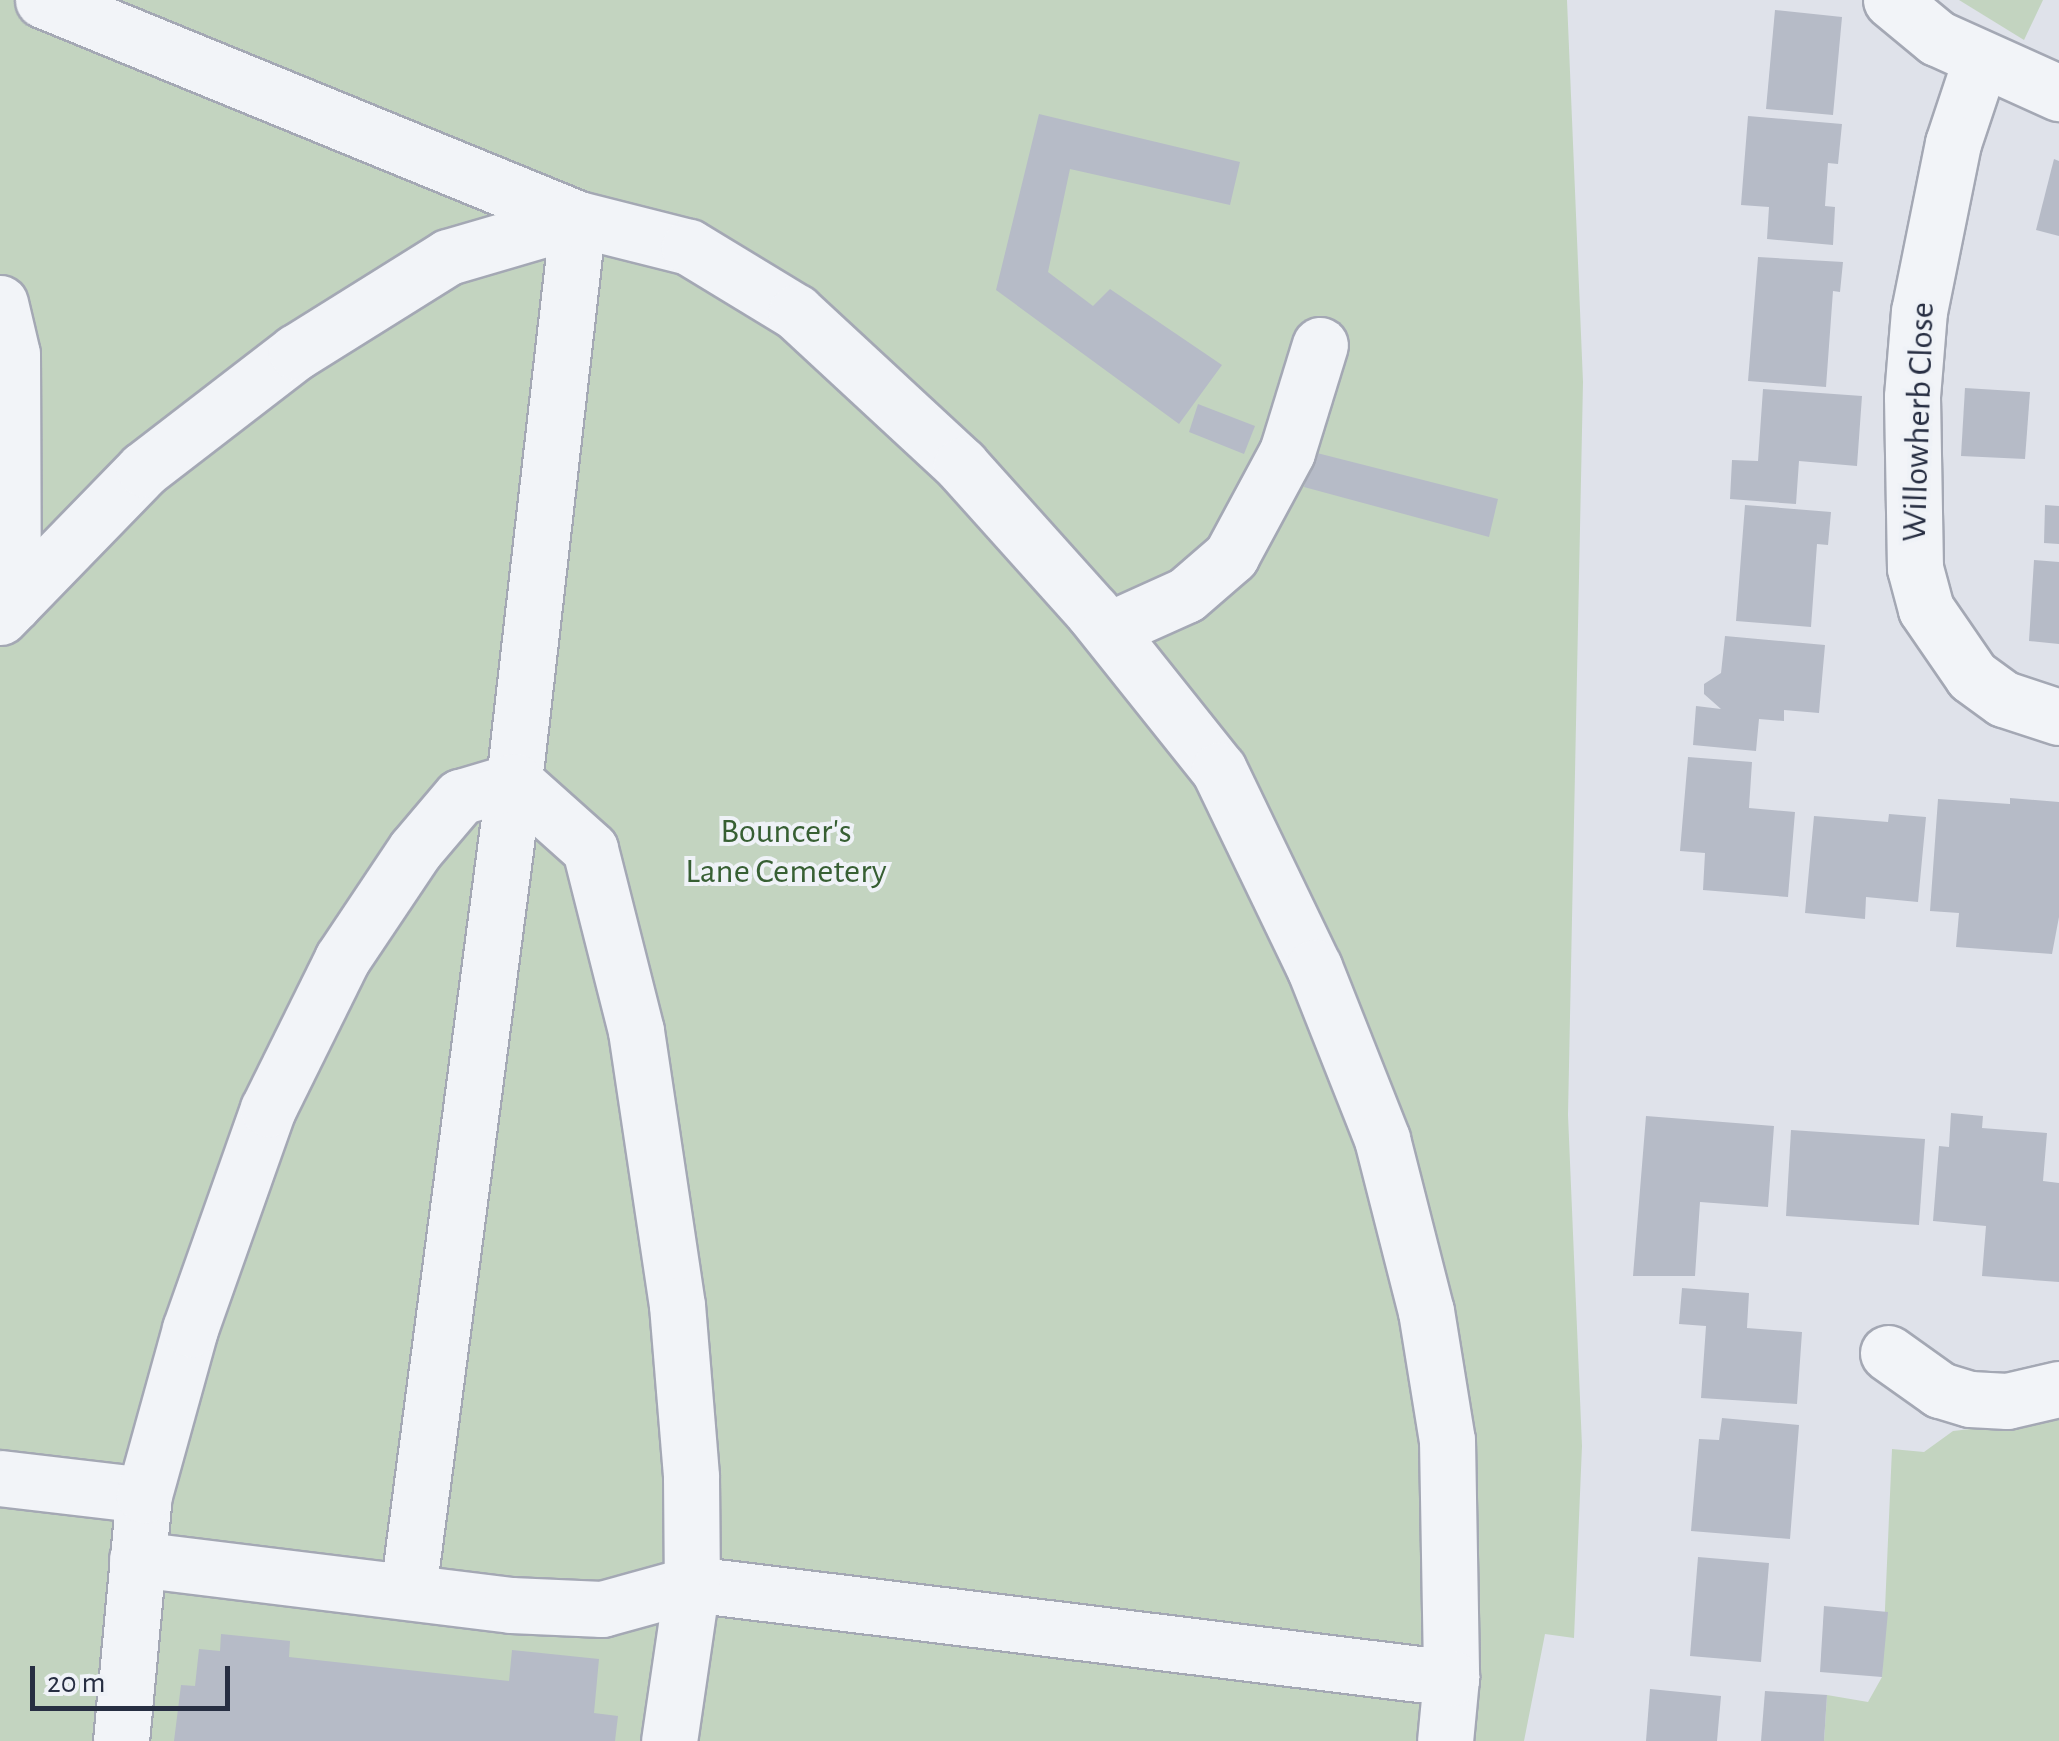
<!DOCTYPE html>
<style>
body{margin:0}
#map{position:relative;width:2059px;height:1741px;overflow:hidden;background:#dfe2ea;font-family:"Alegreya Sans",sans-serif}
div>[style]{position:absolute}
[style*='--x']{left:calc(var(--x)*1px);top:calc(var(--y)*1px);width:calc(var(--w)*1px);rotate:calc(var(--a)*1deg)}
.green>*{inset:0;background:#c3d4c0}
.building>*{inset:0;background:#b6bbc7}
.roads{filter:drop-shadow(2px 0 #a4a8b4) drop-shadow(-2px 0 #a4a8b4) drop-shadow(0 2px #a4a8b4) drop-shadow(0 -2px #a4a8b4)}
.minor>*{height:55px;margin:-27.5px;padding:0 27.5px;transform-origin:27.5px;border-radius:27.5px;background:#f2f4f8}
span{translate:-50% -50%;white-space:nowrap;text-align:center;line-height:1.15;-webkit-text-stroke:8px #eff2f7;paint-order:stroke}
.street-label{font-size:35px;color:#272e42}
.park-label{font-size:35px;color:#375f33}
.scale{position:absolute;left:30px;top:1666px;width:200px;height:45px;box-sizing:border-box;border:5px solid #272e42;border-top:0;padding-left:12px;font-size:30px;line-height:35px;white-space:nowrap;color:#272e42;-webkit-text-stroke:8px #eff2f7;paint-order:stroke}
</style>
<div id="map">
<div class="green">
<i style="clip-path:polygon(0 0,1567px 0,1583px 382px,1568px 1115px,1582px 1446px,1574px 1638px,1545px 1634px,1524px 1741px,0 1741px)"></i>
<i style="clip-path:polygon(1959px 0,2043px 0,2024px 40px)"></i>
<i style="clip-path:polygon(2059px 1419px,2059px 1741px,1824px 1741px,1827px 1695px,1868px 1702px,1882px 1677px,1892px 1449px,1924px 1452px,1953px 1431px)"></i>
</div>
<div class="building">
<i style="clip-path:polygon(1775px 10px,1842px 17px,1833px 115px,1766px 109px)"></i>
<i style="clip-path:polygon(1039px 114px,1240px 162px,1230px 205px,1070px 169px,1048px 272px,1093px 306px,1110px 289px,1222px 365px,1179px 424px,996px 290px)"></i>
<i style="clip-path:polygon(1748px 116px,1842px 124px,1838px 164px,1828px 163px,1825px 206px,1835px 207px,1833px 245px,1767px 239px,1769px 207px,1741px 205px)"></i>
<i style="clip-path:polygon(2054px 159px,2059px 161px,2059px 236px,2036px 230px)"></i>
<i style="clip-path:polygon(1758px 257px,1843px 262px,1840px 292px,1833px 291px,1826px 387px,1748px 381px)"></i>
<i style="clip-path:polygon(1965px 388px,2030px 392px,2025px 459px,1961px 456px)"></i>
<i style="clip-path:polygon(1763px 389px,1862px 396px,1857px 466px,1799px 461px,1796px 504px,1730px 499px,1732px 460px,1758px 461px)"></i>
<i style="clip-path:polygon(1198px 404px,1255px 426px,1244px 454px,1189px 432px)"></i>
<i style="clip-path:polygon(1313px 452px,1498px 499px,1489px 537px,1304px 487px)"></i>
<i style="clip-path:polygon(1745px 505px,1831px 512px,1828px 545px,1817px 544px,1811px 627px,1736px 621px)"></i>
<i style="clip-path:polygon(2045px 505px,2059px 506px,2059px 544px,2044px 543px)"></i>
<i style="clip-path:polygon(2034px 560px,2059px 562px,2059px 644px,2029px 641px)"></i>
<i style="clip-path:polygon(1725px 636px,1825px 645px,1819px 713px,1784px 710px,1784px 721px,1759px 719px,1756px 751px,1693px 745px,1696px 706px,1721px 709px,1704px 694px,1704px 684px,1721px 673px)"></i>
<i style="clip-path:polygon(1688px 757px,1752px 762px,1749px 808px,1795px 812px,1788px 897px,1703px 890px,1705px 853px,1680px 851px)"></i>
<i style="clip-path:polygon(2010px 798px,2059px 802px,2059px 917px,2052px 954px,1956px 947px,1959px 913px,1930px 911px,1938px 799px,2010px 804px)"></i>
<i style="clip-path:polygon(1889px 814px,1926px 817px,1918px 902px,1866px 897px,1865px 919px,1805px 913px,1814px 816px,1888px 822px)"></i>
<i style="clip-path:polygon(1951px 1113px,1983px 1116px,1982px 1128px,2047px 1133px,2043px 1181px,2059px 1183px,2059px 1282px,1982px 1276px,1986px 1226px,1933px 1221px,1939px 1146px,1949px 1147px)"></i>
<i style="clip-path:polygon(1646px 1116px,1774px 1126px,1768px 1207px,1700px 1202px,1695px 1276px,1633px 1276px)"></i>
<i style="clip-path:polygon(1791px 1130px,1925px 1139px,1919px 1225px,1786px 1216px)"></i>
<i style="clip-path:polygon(1682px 1288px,1749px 1293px,1747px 1328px,1802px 1332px,1797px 1404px,1701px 1398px,1706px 1326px,1679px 1324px)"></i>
<i style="clip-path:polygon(1722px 1418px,1799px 1425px,1790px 1539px,1691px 1531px,1699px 1439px,1719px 1440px)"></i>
<i style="clip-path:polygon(1698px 1557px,1769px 1563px,1761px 1662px,1690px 1656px)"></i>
<i style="clip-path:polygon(1824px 1606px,1888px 1612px,1882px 1677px,1820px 1672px)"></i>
<i style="clip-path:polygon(221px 1634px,290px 1641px,289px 1657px,509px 1681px,512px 1650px,599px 1659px,594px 1713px,618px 1716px,615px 1741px,174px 1741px,181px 1685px,195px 1686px,199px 1649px,220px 1651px)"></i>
<i style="clip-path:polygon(1650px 1689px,1721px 1696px,1717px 1741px,1646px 1741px)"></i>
<i style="clip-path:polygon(1765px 1691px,1827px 1695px,1824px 1741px,1761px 1741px)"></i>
</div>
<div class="roads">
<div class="minor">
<i style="--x:43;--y:0;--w:578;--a:22.26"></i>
<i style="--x:578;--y:219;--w:566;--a:96.5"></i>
<i style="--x:514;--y:781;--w:816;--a:97.46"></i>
<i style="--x:1891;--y:0;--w:60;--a:39.6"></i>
<i style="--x:1937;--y:38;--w:134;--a:24.3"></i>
<i style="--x:1980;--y:62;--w:85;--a:108.4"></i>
<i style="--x:1953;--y:143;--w:171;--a:101.4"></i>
<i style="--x:1919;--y:311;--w:86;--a:94.7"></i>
<i style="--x:1912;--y:397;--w:171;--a:89"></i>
<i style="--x:1915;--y:568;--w:42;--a:75"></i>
<i style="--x:1926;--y:609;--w:81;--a:55.5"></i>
<i style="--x:1972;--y:676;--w:39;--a:36"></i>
<i style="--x:2004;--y:699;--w:58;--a:18.1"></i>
<i style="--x:0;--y:303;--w:52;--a:76.8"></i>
<i style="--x:12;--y:354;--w:250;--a:89.8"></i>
<i style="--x:0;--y:617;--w:206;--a:-45.8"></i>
<i style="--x:144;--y:469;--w:192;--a:-37.6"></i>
<i style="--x:296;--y:352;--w:179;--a:-32"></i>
<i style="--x:448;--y:257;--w:135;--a:-16.3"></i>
<i style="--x:578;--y:219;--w:114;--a:14.2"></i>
<i style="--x:689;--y:247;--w:125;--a:31.3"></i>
<i style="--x:796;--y:312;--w:225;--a:42.8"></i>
<i style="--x:961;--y:465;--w:196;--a:48.1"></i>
<i style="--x:1092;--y:611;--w:203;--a:51.4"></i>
<i style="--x:1219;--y:770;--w:219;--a:64.3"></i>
<i style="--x:1314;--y:967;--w:185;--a:68.4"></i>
<i style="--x:1382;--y:1139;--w:178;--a:75.7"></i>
<i style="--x:1426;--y:1311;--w:131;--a:80.8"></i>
<i style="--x:1447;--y:1440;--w:238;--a:89"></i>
<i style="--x:1451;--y:1678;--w:63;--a:95.4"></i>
<i style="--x:1108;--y:630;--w:85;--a:-24.2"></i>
<i style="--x:1186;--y:595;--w:60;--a:-40.9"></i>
<i style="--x:1231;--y:556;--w:118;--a:-61.7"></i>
<i style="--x:1287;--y:452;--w:112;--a:-72.9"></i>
<i style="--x:1888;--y:1353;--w:64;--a:35.4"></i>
<i style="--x:1940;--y:1390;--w:31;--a:17"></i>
<i style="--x:1970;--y:1399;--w:37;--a:3"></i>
<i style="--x:2007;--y:1401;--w:53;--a:-13"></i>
<i style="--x:0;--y:1478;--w:145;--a:6.7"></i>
<i style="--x:137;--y:1559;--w:377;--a:7"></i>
<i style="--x:511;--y:1605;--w:91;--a:2.5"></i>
<i style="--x:602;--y:1609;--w:93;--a:-15.5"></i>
<i style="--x:692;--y:1584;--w:765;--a:7.06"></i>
<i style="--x:121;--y:1741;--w:247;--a:-84.7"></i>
<i style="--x:144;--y:1495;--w:172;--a:-74.5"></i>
<i style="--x:190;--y:1329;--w:233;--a:-70.5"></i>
<i style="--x:268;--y:1109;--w:167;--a:-63.7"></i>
<i style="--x:342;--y:959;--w:131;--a:-56.2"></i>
<i style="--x:415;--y:850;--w:70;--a:-49.7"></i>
<i style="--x:460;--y:797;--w:56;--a:-16.5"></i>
<i style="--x:514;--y:781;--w:102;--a:41.8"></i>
<i style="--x:590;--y:849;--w:188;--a:75.8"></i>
<i style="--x:636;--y:1031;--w:277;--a:81.5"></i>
<i style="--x:677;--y:1305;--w:173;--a:85.3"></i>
<i style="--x:691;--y:1477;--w:107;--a:89.5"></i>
<i style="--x:692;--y:1584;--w:159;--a:98.3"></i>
</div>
</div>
<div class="street-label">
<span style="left:1919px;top:422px;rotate:-88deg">Willowherb Close</span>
</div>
<div class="park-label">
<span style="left:786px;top:852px">Bouncer's<br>Lane Cemetery</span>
</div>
<div class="scale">20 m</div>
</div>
